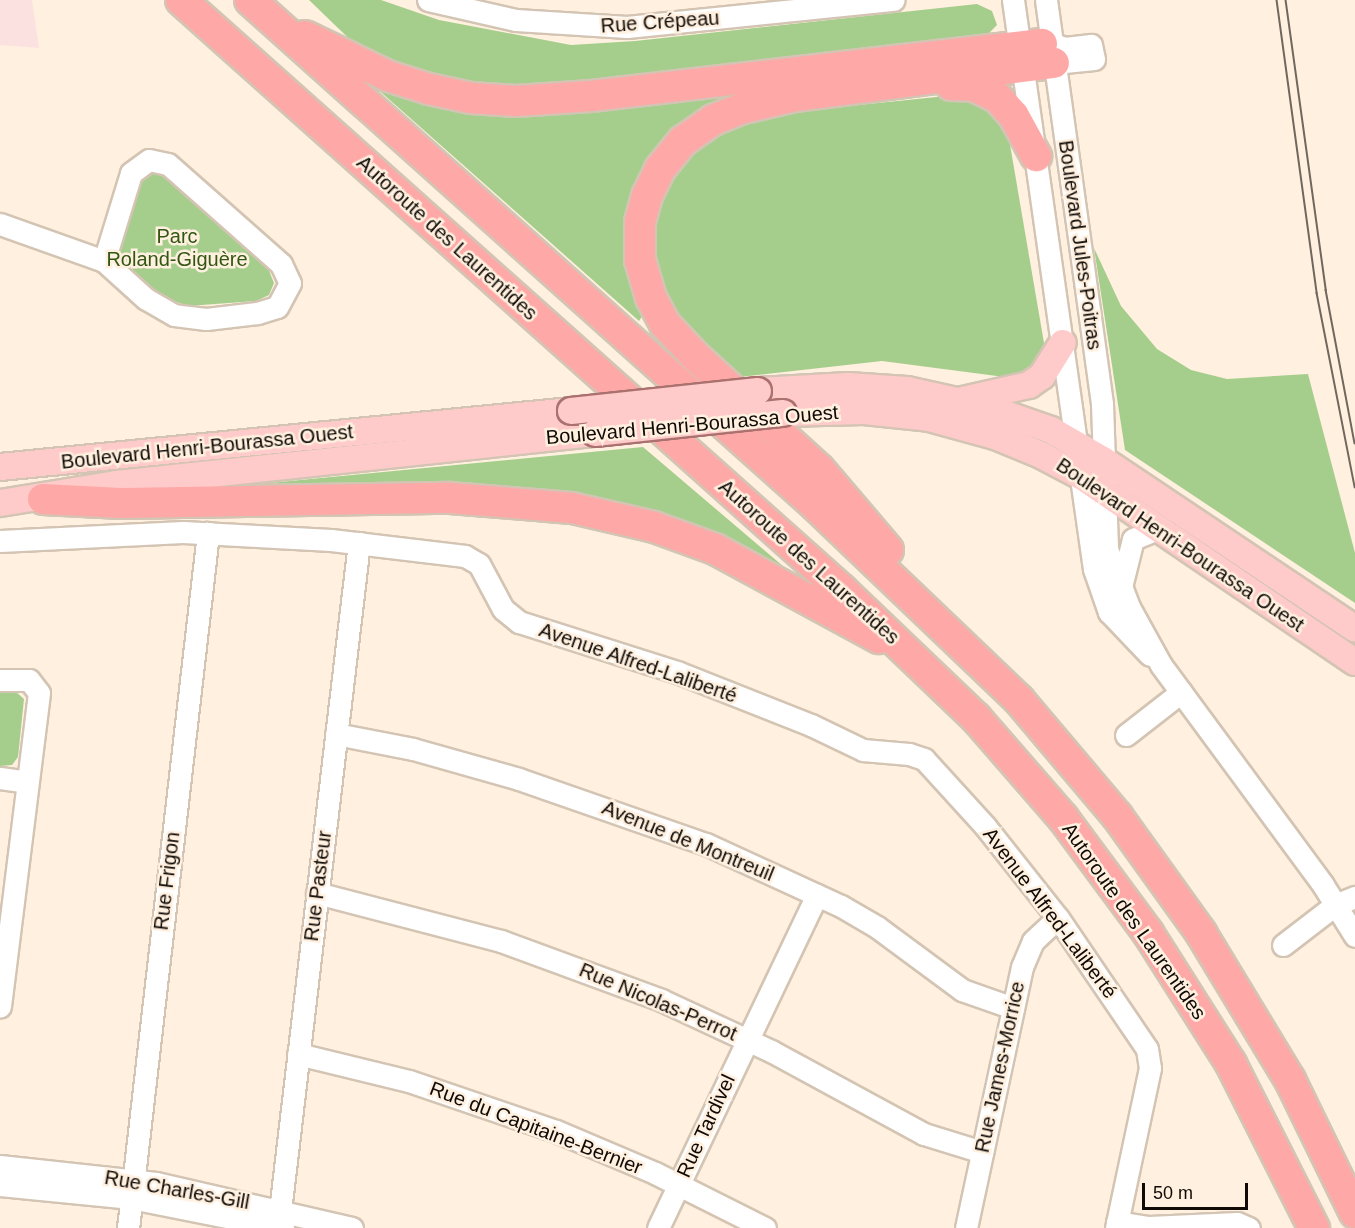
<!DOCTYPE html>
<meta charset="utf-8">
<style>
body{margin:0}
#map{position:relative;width:1355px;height:1228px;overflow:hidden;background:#fff0df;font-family:Arial,sans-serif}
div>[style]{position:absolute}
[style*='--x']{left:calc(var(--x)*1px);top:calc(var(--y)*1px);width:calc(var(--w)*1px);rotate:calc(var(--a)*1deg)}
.commercial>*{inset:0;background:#fce1e1}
.green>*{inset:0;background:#a5ce8c}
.roads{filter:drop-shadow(2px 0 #d3c4b3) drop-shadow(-2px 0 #d3c4b3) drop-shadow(0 2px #d3c4b3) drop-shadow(0 -2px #d3c4b3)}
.minor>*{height:21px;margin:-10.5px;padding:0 10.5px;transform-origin:10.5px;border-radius:10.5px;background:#fff}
.major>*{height:26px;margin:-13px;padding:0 13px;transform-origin:13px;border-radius:13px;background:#fecbca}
.highway>*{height:30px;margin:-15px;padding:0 15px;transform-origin:15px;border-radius:15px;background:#fea9a7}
.tram>*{height:1.5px;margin:-0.75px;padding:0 0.75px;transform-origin:0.75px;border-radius:0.75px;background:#70675e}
.bridges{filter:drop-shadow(2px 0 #aa716f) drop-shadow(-2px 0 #aa716f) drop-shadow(0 2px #aa716f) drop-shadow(0 -2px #aa716f)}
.major-bridge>*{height:26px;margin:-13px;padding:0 13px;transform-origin:13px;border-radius:13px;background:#fecbca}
span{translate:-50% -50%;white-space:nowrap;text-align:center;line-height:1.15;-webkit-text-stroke:5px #fff0df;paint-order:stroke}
.street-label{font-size:20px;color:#0f0a06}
.park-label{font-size:20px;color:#315712}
.scale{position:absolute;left:1142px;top:1183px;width:106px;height:27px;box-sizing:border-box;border:3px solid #0f0a06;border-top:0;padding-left:8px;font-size:18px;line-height:21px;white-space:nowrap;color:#0f0a06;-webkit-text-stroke:4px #fff0df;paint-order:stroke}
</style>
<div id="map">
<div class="commercial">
<i style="clip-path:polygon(0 0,32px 0,39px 48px,0 45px)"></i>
</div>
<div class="green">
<i style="clip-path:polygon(309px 0,381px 0,439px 20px,571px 45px,635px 41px,977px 4px,992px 11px,997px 25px,983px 39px,674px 77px,482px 90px,367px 56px)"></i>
<i style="clip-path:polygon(378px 81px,416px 96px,746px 89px,660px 151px,644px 313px,639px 321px,374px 86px)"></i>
<i style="clip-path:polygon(946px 96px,983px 105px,999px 117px,1008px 133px,1044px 343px,1040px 359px,1021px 376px,997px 376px,882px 361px,731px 378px,670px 310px,650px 251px,651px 230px,669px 175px,703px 141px,761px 115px)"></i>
<i style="clip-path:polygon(155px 172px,168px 177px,267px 266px,274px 283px,269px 295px,256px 301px,188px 306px,163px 297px,123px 265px,119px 251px,137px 190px,144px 175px)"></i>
<i style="clip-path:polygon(1094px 248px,1121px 306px,1157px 349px,1191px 370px,1227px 379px,1308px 374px,1355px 553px,1355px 603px,1125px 450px)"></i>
<i style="clip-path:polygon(643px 447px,784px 567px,777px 574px,667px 525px,165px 493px)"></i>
<i style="clip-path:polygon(15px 691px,24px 699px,18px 757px,12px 765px,0 766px,0 692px)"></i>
</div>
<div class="roads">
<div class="minor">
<i style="--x:428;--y:0;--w:90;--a:12.8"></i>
<i style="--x:516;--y:20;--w:111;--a:3.6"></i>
<i style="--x:627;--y:27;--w:268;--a:-5.8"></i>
<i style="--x:1013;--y:0;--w:575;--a:81.9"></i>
<i style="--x:1094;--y:569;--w:46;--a:70.8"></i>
<i style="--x:1109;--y:612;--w:59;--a:46.4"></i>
<i style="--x:1046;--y:0;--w:408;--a:82.1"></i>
<i style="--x:1102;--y:404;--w:145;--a:88"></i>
<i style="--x:1107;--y:549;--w:62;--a:69.2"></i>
<i style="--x:1129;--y:607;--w:66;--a:61.1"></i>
<i style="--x:1161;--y:665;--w:273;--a:53.6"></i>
<i style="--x:1323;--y:885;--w:60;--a:57.9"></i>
<i style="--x:1051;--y:43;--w:15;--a:20"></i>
<i style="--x:1065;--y:48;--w:26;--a:-7"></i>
<i style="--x:1091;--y:45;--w:14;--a:78"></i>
<i style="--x:1094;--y:59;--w:40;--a:174.3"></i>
<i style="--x:149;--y:160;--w:19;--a:12"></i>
<i style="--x:168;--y:164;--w:151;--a:41.5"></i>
<i style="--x:281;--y:264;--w:21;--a:65"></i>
<i style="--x:290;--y:283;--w:27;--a:118"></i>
<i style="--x:277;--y:307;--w:21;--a:163"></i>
<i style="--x:257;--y:313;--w:51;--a:173.3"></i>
<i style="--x:206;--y:319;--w:32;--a:-173"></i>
<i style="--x:174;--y:315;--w:32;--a:-150"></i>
<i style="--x:146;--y:299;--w:57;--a:-137.9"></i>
<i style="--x:104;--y:261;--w:92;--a:-72.9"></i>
<i style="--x:131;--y:173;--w:22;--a:-36"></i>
<i style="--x:0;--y:224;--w:110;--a:19.6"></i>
<i style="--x:0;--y:541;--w:183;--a:-2.8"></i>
<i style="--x:183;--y:532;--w:148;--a:3.1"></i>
<i style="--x:331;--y:540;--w:135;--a:6.8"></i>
<i style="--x:465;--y:556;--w:16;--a:30"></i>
<i style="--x:479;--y:564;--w:51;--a:61.9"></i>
<i style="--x:503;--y:609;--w:21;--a:39"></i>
<i style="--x:519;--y:622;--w:166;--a:17.6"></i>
<i style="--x:677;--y:672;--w:144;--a:21.6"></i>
<i style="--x:811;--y:725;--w:58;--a:25.7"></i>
<i style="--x:863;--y:750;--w:46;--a:5"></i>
<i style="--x:909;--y:754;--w:16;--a:18"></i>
<i style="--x:924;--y:759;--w:91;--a:47.7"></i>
<i style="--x:985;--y:826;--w:117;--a:51.6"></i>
<i style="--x:1058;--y:918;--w:158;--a:55.8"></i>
<i style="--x:1147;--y:1049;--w:19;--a:81"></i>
<i style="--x:1150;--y:1068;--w:164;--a:102"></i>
<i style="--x:1121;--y:587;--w:49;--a:-76"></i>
<i style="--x:1133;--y:539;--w:27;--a:-22"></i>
<i style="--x:0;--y:680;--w:29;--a:0"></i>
<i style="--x:29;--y:680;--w:16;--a:52"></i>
<i style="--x:39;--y:693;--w:316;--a:97.1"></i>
<i style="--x:336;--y:734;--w:78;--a:11"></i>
<i style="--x:413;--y:749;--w:110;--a:15.8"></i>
<i style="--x:519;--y:779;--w:198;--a:19.2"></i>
<i style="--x:706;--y:844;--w:149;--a:24.7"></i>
<i style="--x:841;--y:906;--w:42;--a:30.3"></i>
<i style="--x:877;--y:927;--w:106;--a:36.5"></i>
<i style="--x:962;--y:990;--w:54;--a:19.4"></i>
<i style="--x:1126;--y:735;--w:70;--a:-38"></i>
<i style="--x:0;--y:778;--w:27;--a:8"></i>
<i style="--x:317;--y:893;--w:190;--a:14.6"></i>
<i style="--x:501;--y:941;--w:171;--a:20.2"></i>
<i style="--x:661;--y:1000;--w:121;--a:24.9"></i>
<i style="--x:771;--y:1051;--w:174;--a:28.5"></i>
<i style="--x:924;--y:1134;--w:61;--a:17.2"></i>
<i style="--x:1283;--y:945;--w:66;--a:-37.6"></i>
<i style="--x:1335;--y:905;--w:22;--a:-22"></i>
<i style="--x:298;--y:1054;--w:114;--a:13.7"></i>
<i style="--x:409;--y:1081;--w:155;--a:18.8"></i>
<i style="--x:556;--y:1131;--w:108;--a:23"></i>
<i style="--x:655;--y:1173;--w:123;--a:26.6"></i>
<i style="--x:0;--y:1166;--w:157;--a:6.2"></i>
<i style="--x:156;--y:1183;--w:201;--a:12.9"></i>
<i style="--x:0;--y:1185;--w:132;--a:5.7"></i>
<i style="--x:131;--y:1198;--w:155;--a:11.2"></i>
<i style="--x:1117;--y:1222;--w:32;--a:9"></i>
<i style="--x:1149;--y:1227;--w:88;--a:-2.6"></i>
<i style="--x:1237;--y:1223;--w:13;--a:23"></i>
<i style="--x:128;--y:1228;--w:700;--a:-83.43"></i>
<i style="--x:278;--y:1228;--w:690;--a:-83.26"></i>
<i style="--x:658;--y:1228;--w:369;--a:-64.5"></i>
<i style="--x:966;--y:1228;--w:267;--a:-77.9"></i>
<i style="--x:1022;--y:967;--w:28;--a:-67"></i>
<i style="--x:1033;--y:941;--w:34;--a:-43"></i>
</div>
<div class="major">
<i style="--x:758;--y:391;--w:90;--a:-3.2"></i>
<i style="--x:848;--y:386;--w:59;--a:3.9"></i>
<i style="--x:907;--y:390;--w:83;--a:12.5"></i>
<i style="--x:988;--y:408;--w:67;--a:19.2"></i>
<i style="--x:1051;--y:430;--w:60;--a:30"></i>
<i style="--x:1103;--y:460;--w:303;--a:33.8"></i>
<i style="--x:963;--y:400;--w:68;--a:-12.8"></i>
<i style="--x:1029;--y:385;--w:16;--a:-35"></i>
<i style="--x:1042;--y:376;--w:39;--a:-58"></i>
<i style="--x:783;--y:413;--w:81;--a:-1.4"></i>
<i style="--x:864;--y:411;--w:65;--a:6.1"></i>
<i style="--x:929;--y:418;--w:68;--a:15.3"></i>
<i style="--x:995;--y:436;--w:50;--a:22.4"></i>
<i style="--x:1041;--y:455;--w:45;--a:27.7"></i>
<i style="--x:1081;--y:476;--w:331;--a:34.2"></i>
<i style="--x:0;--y:467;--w:574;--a:-5.6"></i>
<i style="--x:0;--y:503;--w:119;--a:-9.2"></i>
<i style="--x:117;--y:484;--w:481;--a:-6.1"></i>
</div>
<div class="highway">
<i style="--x:181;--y:0;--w:886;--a:41.75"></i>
<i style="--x:842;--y:590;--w:185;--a:43.7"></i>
<i style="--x:976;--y:718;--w:133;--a:49"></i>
<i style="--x:1063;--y:818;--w:143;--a:53.5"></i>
<i style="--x:1148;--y:933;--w:155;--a:57.6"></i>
<i style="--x:1231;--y:1064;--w:184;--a:63.2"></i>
<i style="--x:250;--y:0;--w:758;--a:41.79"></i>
<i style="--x:815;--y:505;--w:282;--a:43.7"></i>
<i style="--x:1019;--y:700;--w:152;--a:49.8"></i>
<i style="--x:1117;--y:816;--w:144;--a:54.3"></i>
<i style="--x:1201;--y:933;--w:172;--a:58.8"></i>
<i style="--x:1290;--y:1080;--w:148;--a:64"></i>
<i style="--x:305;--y:36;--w:92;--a:25.7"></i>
<i style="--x:388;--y:76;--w:43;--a:17.6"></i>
<i style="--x:429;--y:89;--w:43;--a:12.1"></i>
<i style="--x:471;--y:98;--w:45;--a:3.8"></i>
<i style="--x:516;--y:101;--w:75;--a:-3.8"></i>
<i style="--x:591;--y:96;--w:454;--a:-6.6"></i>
<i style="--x:951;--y:85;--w:23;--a:2"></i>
<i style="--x:974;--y:86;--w:25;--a:26"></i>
<i style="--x:997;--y:97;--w:25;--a:48"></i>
<i style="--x:1014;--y:116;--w:46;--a:61.2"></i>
<i style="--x:43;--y:499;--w:78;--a:2.9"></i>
<i style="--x:121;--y:503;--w:329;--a:-0.9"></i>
<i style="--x:450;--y:498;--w:122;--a:4.7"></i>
<i style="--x:572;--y:508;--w:84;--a:13"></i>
<i style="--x:654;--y:527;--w:65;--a:19.8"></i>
<i style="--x:715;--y:549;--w:187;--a:28.5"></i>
<i style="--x:888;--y:550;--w:106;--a:-130.4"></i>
<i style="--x:819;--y:469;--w:168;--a:-137.7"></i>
<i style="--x:695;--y:356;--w:44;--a:-133.2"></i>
<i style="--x:665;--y:324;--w:30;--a:-118"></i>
<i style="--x:651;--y:298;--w:40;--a:-106"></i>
<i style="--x:640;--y:260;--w:38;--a:-90"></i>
<i style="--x:640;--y:222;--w:27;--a:-75"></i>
<i style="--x:647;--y:196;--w:30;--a:-64"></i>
<i style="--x:660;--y:169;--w:36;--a:-51"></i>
<i style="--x:683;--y:141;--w:37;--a:-35"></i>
<i style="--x:713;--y:120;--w:29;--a:-22"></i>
<i style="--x:740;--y:109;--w:57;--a:-13.3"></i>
<i style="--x:795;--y:96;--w:261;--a:-7.3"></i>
</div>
</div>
<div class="tram">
<i style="--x:1277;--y:0;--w:296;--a:82.2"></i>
<i style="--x:1317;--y:293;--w:198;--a:78.9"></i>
<i style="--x:1286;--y:0;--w:293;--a:82.1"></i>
<i style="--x:1326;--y:290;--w:156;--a:79.3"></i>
</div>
<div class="bridges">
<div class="major-bridge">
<i style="--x:571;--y:411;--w:188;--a:-6.1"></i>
<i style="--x:595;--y:433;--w:189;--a:-6.1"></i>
</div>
</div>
<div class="street-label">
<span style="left:660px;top:22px;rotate:-4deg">Rue Crépeau</span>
<span style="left:447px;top:238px;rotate:42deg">Autoroute des Laurentides</span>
<span style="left:1080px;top:245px;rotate:82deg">Boulevard Jules-Poitras</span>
<span style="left:692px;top:425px;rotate:-5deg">Boulevard Henri-Bourassa Ouest</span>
<span style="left:207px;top:447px;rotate:-6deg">Boulevard Henri-Bourassa Ouest</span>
<span style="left:1180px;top:545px;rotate:34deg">Boulevard Henri-Bourassa Ouest</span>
<span style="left:809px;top:562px;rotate:42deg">Autoroute des Laurentides</span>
<span style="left:638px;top:663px;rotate:19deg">Avenue Alfred-Laliberté</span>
<span style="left:688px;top:841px;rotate:22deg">Avenue de Montreuil</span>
<span style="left:167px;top:881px;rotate:-83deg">Rue Frigon</span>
<span style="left:318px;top:886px;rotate:-83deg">Rue Pasteur</span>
<span style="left:1050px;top:913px;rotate:53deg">Avenue Alfred-Laliberté</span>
<span style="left:1134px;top:921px;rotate:55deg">Autoroute des Laurentides</span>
<span style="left:658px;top:1002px;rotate:23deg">Rue Nicolas-Perrot</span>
<span style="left:1000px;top:1067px;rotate:-78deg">Rue James-Morrice</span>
<span style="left:706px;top:1126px;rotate:-65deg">Rue Tardivel</span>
<span style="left:536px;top:1128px;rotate:21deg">Rue du Capitaine-Bernier</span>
<span style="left:177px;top:1190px;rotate:10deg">Rue Charles-Gill</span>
</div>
<div class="park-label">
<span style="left:177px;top:248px">Parc<br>Roland-Giguère</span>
</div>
<div class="scale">50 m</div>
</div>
